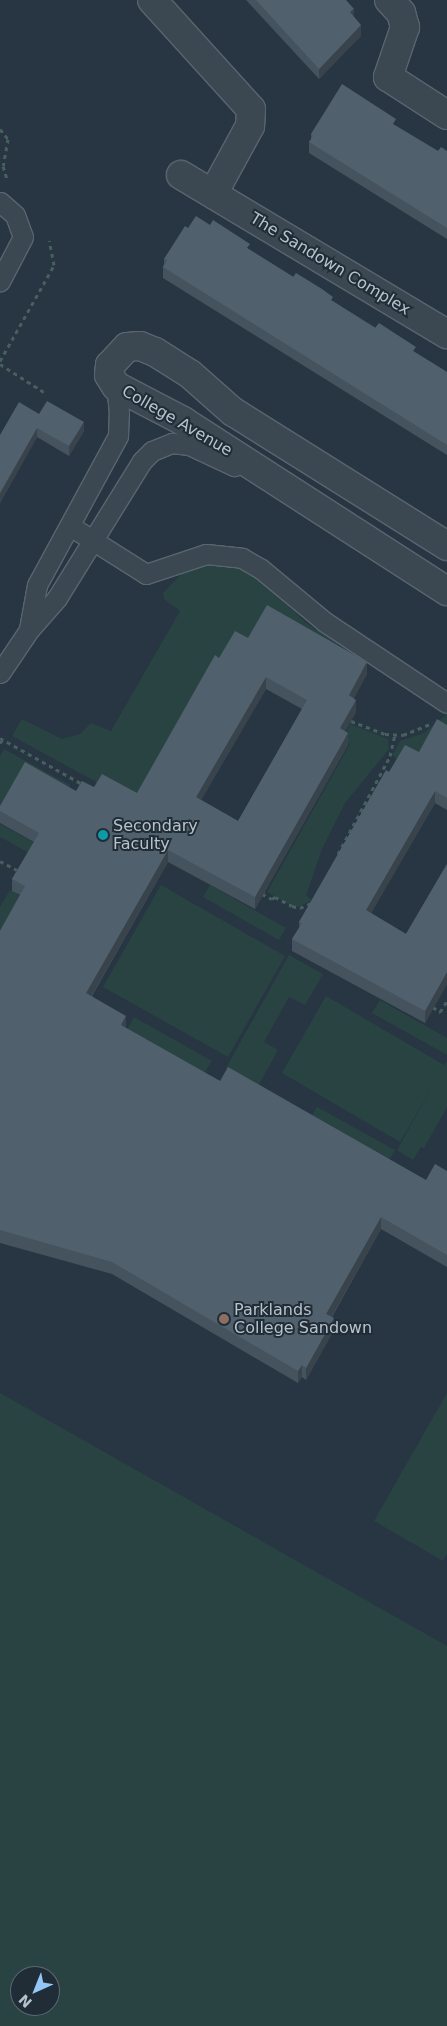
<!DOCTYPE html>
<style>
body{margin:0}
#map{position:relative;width:447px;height:2026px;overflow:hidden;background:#273642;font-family:"DejaVu Sans",sans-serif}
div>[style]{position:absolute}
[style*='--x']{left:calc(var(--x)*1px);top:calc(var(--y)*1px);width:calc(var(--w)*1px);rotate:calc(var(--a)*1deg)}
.green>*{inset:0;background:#294343}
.path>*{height:3px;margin-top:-1.5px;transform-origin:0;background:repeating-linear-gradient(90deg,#475f5e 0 4px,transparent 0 8px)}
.roads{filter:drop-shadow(1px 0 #59656f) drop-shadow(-1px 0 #59656f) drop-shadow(0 1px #59656f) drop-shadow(0 -1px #59656f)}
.service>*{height:19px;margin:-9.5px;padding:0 9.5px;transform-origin:9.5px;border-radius:9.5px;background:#3b4852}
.minor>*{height:28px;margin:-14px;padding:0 14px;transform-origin:14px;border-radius:14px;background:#3b4852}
.wall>*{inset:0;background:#45535e}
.shaded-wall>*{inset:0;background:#38434c}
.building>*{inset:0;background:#50606d}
.dots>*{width:14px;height:14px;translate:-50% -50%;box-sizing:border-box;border:2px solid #202d37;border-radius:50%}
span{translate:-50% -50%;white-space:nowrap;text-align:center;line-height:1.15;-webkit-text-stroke:4px #202d37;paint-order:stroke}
.street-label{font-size:16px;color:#b8c2cc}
.poi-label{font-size:16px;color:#b8c2cc}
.left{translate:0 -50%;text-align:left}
.north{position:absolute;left:10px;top:1966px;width:50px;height:50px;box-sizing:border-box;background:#202d37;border:1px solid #5d6973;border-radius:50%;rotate:224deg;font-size:14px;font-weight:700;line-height:20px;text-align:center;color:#b8c2cc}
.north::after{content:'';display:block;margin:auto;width:18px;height:22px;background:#92c7f7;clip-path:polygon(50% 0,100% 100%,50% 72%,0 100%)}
</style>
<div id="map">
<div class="green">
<i style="clip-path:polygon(204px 563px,235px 566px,258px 576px,305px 622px,338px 644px,334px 653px,266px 615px,144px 808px,12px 736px,22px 719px,62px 739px,80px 734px,91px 723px,111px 731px,180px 611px,164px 599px,163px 593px,186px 569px)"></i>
<i style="clip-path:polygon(447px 714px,447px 735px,418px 761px,400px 761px,392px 755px,400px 741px,424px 733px)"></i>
<i style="clip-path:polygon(350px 724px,388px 739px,389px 749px,345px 803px,322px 849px,306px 895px,312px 900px,299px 907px,292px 906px,267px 892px,350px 744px,342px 740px)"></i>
<i style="clip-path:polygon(4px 749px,70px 785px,70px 797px,0 816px,0 756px)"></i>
<i style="clip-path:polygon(0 824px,53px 853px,47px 863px,0 837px)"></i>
<i style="clip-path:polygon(161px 885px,285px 956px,228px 1057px,103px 987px)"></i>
<i style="clip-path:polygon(210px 885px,286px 928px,279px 940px,203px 897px)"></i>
<i style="clip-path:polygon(10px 890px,23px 898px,0 939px,0 907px)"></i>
<i style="clip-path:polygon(289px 955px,323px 974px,305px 1005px,289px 997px,264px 1042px,278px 1050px,258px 1086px,226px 1068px)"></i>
<i style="clip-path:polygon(326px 996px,444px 1065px,447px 1061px,447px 1107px,424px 1148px,421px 1147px,413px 1160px,397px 1150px,432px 1087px,400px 1142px,282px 1073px)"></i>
<i style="clip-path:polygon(380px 1000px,447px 1038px,447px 1055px,372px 1013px)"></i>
<i style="clip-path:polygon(134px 1017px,212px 1061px,204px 1073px,127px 1030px)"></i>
<i style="clip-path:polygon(317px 1107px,395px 1150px,388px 1162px,310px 1119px)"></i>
<i style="clip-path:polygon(evenodd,0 1393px,447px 1646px,447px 2026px,0 2026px,0 1393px,20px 1976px,50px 1976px,50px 2006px,20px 2006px,20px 1976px)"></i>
<i style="clip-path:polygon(447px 1393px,447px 1554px,443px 1561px,374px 1521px)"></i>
</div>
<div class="path">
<i style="--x:0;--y:129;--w:13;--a:51"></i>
<i style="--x:8;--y:139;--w:27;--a:100"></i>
<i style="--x:3;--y:166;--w:14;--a:73"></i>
<i style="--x:0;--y:361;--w:110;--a:-60.6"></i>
<i style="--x:54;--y:265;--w:25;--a:-101"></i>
<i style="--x:0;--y:364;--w:52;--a:32.5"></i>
<i style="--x:351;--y:721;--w:36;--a:21"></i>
<i style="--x:385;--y:734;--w:18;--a:3"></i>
<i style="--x:403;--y:735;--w:32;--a:-22"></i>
<i style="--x:0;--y:738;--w:96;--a:29.2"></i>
<i style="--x:0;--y:743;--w:5;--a:-53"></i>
<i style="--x:338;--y:854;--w:111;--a:-62"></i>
<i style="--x:390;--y:756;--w:23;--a:-77"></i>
<i style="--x:0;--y:861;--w:19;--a:28"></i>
<i style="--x:264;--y:891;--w:4;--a:124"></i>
<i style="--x:262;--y:894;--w:11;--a:27"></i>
<i style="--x:272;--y:899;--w:4;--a:-34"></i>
<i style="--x:275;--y:897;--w:19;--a:28"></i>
<i style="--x:292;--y:906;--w:8;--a:14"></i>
<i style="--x:300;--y:908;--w:12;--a:-24"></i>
<i style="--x:433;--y:1007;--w:9;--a:36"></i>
<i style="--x:440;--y:1012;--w:13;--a:-58"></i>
</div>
<div class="roads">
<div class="service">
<i style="--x:0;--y:202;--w:20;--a:41"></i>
<i style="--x:15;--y:215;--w:23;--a:70"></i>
<i style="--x:23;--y:237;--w:50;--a:117.6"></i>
<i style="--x:70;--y:526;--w:90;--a:32.3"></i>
<i style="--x:146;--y:574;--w:63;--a:-18.4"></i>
<i style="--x:206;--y:554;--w:36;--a:6"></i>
<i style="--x:242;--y:558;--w:22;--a:30"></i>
<i style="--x:261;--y:569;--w:83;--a:39.6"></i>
<i style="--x:325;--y:622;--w:146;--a:33.6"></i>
<i style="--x:29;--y:629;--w:45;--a:-79.7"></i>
<i style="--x:37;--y:585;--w:170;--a:-61.5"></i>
<i style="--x:118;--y:436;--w:23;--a:-88"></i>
<i style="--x:119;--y:413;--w:27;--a:-96"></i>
<i style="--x:0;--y:673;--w:52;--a:-56"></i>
<i style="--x:29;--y:630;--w:43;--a:-48.8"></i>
<i style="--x:57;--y:598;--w:161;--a:-58.2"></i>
<i style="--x:142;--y:461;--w:14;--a:-45"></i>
<i style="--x:152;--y:451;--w:22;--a:-22"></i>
<i style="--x:172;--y:443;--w:17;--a:7"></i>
<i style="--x:189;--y:445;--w:50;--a:25"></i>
</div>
<div class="minor">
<i style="--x:152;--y:0;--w:147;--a:47.8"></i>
<i style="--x:251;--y:109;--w:17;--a:93"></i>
<i style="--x:250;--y:126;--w:77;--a:118.6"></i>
<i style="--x:389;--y:0;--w:18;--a:47"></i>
<i style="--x:401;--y:13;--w:15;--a:74"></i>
<i style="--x:405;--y:27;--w:53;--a:108.8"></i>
<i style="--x:388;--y:77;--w:70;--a:32.8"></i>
<i style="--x:181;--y:175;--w:310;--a:30.9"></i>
<i style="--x:447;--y:546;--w:252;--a:-147.9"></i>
<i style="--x:233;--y:412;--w:57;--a:-138.5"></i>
<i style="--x:190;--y:374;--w:41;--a:-147.8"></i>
<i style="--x:155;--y:352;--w:16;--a:-158"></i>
<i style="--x:140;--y:346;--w:13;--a:176"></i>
<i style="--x:127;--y:347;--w:25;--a:133"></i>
<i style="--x:110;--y:365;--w:10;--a:96"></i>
<i style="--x:109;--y:375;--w:13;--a:58"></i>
<i style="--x:116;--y:386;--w:76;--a:27.6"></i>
<i style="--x:183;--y:421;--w:314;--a:32.8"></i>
</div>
</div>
<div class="wall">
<i style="clip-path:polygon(246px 0,346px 0,361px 36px,319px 79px)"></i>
<i style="clip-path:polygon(396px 126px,438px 151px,447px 151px,447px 239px,309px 153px,309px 142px,311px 140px,311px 134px)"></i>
<i style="clip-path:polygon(210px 225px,447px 372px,447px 455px,163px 278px,163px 267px,164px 264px,164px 259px,188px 228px)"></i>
<i style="clip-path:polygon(39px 414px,84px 431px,69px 456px,37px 437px,0 503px,0 435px)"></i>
<i style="clip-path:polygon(evenodd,248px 638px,367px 674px,354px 698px,356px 712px,345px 731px,348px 745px,255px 909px,168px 862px,92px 996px,126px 1028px,220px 1081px,426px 1180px,447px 1171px,447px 1267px,381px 1229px,332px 1317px,334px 1330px,306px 1380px,302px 1377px,298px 1383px,112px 1274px,0 1243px,0 931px,20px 895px,12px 891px,12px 879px,34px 842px,0 823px,0 806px,94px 787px,137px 793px,219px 658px,248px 638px,266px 689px,302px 709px,238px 821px,201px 800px,266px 689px)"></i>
<i style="clip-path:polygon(447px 725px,447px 810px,435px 803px,371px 913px,406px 934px,447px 864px,447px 984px,425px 1023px,292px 951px,292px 939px,299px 928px,299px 922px,389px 772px,419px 752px)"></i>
</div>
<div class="shaded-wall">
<i style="clip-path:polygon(354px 9px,354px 20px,350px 12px)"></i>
<i style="clip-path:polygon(361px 25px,361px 36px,319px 79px,319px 69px)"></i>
<i style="clip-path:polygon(84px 422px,84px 431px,69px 456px,69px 446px)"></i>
<i style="clip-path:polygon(37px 428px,37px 437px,0 503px,0 493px)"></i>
<i style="clip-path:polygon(367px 662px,367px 674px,349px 707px,349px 695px)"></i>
<i style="clip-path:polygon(266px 677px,266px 689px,196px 809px,196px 797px)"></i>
<i style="clip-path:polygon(356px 700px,356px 712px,340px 740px,340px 728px)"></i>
<i style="clip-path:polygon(348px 733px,348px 745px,255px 909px,255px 897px)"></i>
<i style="clip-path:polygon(435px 791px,435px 803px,366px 922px,366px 910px)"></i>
<i style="clip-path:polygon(168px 850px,168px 862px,86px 1005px,86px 993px)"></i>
<i style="clip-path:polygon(447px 972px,447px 984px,425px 1023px,425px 1011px)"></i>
<i style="clip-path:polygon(126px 1016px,126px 1028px,121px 1025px)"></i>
<i style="clip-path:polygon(381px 1217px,381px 1229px,326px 1326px,326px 1314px)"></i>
<i style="clip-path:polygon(334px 1318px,334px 1330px,306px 1380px,306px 1368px)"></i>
<i style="clip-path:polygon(302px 1365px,302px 1377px,298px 1383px,298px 1371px)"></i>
</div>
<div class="building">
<i style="clip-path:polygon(256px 0,346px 0,354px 9px,350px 12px,361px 25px,319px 69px)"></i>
<i style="clip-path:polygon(342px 84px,396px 119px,393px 124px,438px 151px,441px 147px,447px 151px,447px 228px,309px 142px,313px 136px,311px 134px)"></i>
<i style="clip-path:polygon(196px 216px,210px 225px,213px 220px,250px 244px,247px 248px,293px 277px,296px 273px,322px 289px,333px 297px,331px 300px,375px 328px,379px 323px,416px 347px,413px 351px,447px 372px,447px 445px,163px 267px,167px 260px,164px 259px,185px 226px,188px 228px)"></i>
<i style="clip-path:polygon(47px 401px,84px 422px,69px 446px,37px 428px,0 493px,0 435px,19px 402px,39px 414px)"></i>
<i style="clip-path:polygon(evenodd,267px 605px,367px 662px,349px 695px,356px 700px,340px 728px,348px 733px,255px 897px,168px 850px,86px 993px,126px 1016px,121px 1025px,220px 1081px,228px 1067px,426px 1180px,435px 1164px,447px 1171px,447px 1255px,381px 1217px,326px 1314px,334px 1318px,306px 1368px,302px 1365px,298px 1371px,112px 1262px,0 1230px,0 931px,25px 886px,12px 879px,39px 833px,0 811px,0 806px,25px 762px,76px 791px,82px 781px,94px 787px,102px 774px,137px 793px,215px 655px,219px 658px,235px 631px,248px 638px,267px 605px,266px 677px,307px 700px,238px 821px,196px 797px,266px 677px)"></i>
<i style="clip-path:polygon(437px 719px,447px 725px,447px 798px,435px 791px,366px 910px,406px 934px,447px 864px,447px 972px,425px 1011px,292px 939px,302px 923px,299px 922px,386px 770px,389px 772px,405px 745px,419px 752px)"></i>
</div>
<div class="dots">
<i style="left:103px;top:835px;background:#0f9aa8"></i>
<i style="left:224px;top:1319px;background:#8d6e63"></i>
</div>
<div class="street-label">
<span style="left:330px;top:264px;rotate:31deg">The Sandown Complex</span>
<span style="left:177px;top:421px;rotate:30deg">College Avenue</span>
</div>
<div class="poi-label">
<span class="left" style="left:113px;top:835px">Secondary<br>Faculty</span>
<span class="left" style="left:234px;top:1319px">Parklands<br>College Sandown</span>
</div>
<div class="north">N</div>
</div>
